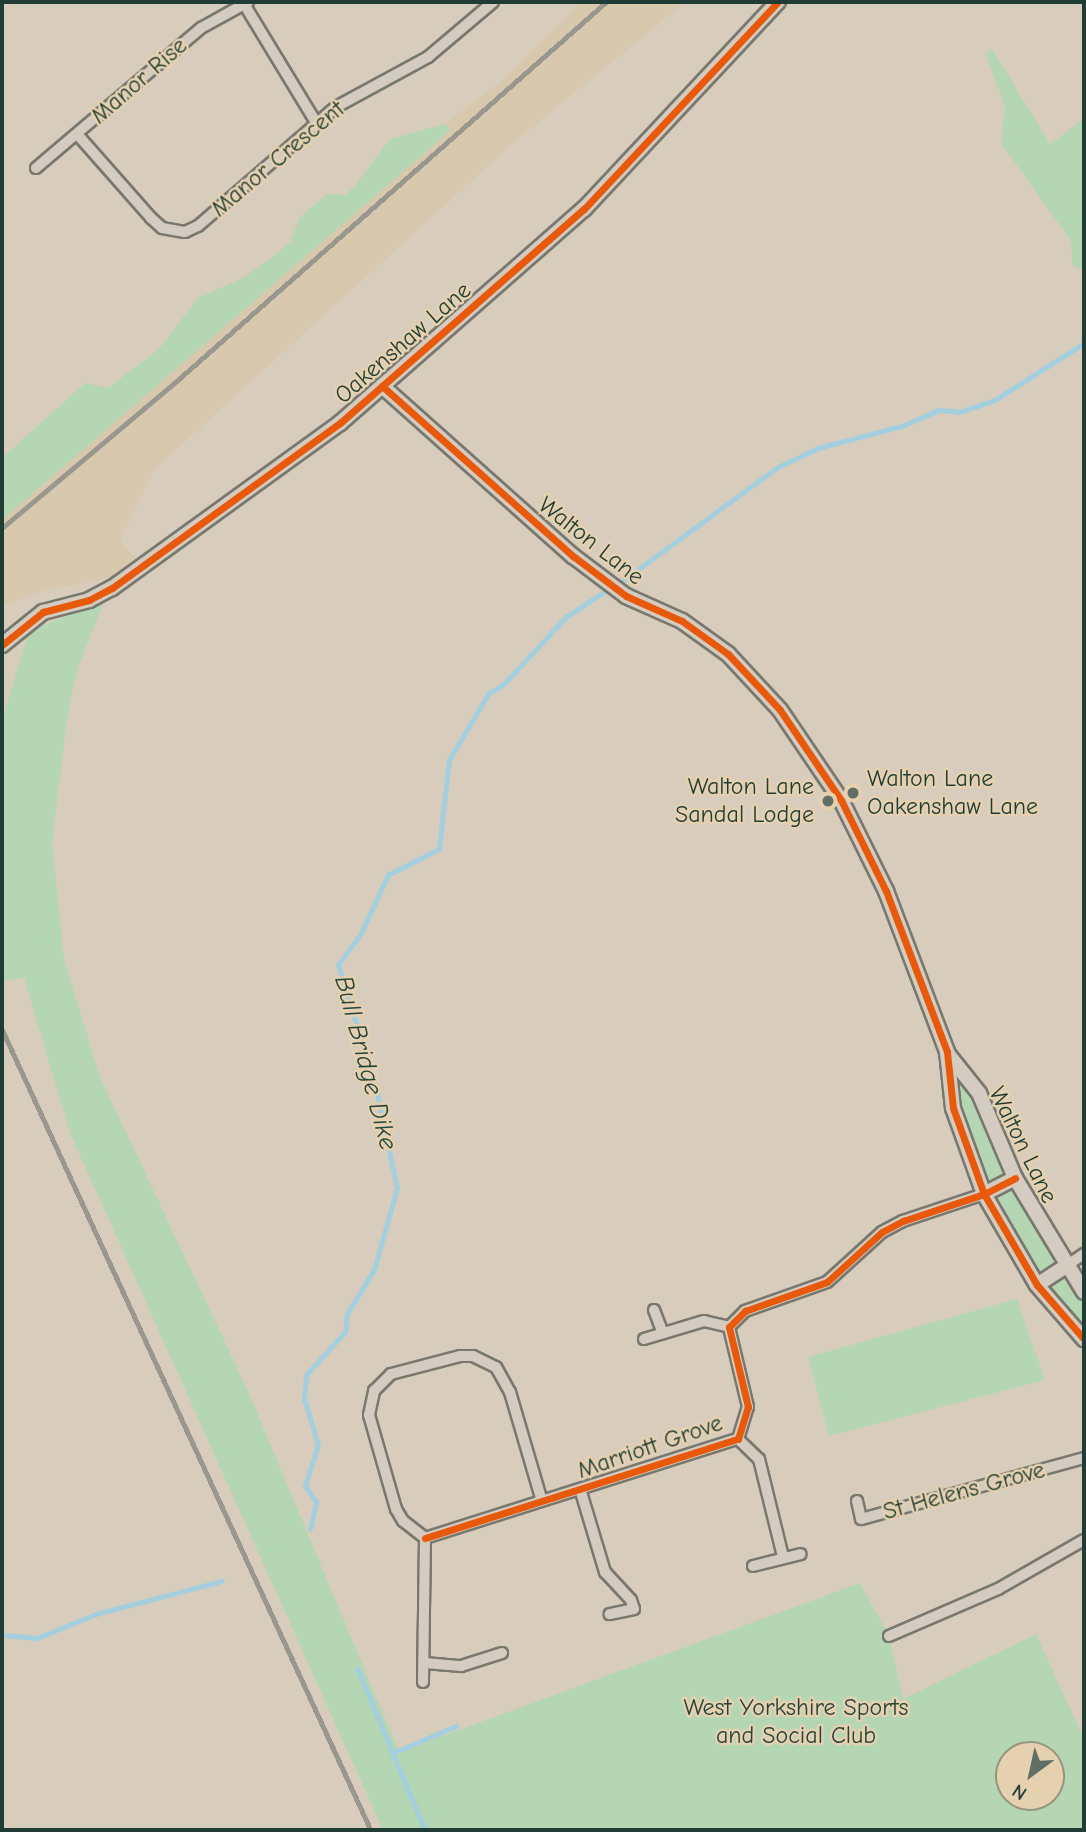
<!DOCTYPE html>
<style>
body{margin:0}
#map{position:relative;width:1086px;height:1832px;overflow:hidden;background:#d8cdbc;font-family:"Comic Neue",sans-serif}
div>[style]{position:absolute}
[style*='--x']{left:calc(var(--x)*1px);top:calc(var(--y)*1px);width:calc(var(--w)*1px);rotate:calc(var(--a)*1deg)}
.built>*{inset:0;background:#d8c9ae}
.green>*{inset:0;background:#b4d6b2}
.stream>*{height:4.5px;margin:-2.25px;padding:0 2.25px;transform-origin:2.25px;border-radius:2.25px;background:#a3cfde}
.roads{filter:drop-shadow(2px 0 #78786f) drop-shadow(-2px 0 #78786f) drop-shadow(0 2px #78786f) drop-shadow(0 -2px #78786f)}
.minor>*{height:10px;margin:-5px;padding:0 5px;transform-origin:5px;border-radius:5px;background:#d4ccc0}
.tertiary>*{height:14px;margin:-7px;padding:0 7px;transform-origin:7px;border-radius:7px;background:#d4ccc0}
.rail>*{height:4.5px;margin:-2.25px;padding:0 2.25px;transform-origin:2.25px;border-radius:2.25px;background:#99978e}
.cycleway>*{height:7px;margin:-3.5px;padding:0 3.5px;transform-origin:3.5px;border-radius:3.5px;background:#e8590c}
.dots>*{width:19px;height:19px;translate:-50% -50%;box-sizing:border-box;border:4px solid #e5d0af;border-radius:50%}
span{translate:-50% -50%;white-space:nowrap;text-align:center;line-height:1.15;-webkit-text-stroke:5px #e5d0af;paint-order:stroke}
.street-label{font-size:24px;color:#1f3d34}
.poi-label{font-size:24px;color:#1f3d34}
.left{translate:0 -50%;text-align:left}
.right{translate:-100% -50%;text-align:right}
.park-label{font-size:24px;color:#25453a}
.water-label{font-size:26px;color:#24443d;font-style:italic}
.frame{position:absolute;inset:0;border:4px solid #1f3d34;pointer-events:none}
.north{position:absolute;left:995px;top:1741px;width:70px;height:70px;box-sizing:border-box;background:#e5d0af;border:2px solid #96957e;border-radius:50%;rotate:213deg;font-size:19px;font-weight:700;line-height:28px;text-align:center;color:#1f3d34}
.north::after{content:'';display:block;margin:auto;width:24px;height:32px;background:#606f64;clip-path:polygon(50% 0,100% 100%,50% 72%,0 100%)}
</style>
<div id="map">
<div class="built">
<i style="clip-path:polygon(581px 2px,686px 2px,518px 139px,155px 469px,120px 540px,135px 558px,110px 578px,39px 592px,2px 607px,2px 520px,450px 131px,445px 124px,501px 81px)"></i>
</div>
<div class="green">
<i style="clip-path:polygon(992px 49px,1050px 144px,1084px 119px,1084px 271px,1072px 265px,1071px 241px,1001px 143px,1005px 106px,985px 53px)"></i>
<i style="clip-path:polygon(445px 124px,451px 130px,2px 520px,2px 458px,85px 383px,108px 388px,159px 349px,198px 298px,243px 278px,274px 256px,290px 242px,300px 217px,327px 194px,345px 195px,354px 187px,390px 139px)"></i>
<i style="clip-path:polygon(evenodd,104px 601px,78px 668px,68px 712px,52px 842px,64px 959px,100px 1077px,248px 1391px,399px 1752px,860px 1583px,889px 1636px,903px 1699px,1036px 1634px,1084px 1739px,1084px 1830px,383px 1830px,70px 1133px,24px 978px,2px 981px,2px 720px,29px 631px,104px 601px,1009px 1755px,1051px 1755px,1051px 1797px,1009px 1797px,1009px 1755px)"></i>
<i style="clip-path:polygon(947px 1052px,979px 1093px,1015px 1178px,1084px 1292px,1084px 1339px,999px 1222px,953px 1108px)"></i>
<i style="clip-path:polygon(1017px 1299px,1045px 1380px,829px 1436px,808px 1357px)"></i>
</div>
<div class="stream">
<i style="--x:618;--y:584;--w:198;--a:-36.2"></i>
<i style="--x:778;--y:467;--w:44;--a:-25.4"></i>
<i style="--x:818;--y:448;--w:87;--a:-14.7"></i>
<i style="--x:902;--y:426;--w:40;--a:-23.4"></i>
<i style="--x:939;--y:410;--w:21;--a:5"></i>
<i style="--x:960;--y:412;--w:37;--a:-19"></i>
<i style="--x:995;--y:400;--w:106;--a:-32.6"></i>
<i style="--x:310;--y:1529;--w:28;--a:-77"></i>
<i style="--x:316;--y:1502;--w:19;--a:-125"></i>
<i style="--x:305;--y:1486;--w:43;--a:-72.4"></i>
<i style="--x:318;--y:1445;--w:48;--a:-106.9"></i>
<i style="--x:304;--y:1399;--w:24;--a:-85"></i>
<i style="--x:306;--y:1375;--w:58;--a:-47.8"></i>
<i style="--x:345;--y:1332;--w:18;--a:-84"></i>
<i style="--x:347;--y:1314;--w:52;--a:-58.5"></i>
<i style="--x:374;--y:1270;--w:85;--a:-74.3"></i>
<i style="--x:397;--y:1188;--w:101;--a:-102"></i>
<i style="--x:376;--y:1089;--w:130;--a:-107"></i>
<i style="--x:338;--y:965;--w:39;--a:-54"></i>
<i style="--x:361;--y:933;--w:64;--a:-65"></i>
<i style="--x:388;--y:875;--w:57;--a:-27"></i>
<i style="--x:439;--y:849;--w:90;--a:-83.6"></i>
<i style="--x:449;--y:760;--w:77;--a:-59.4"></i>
<i style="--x:488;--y:694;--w:17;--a:-31"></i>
<i style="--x:503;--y:685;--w:93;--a:-47.2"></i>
<i style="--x:566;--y:617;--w:53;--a:-33.4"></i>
<i style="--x:2;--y:1635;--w:35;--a:5"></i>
<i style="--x:37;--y:1638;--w:64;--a:-22.1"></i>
<i style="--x:96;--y:1614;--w:130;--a:-14.7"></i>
<i style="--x:358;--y:1669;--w:174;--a:67.4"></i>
<i style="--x:393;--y:1753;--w:69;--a:-23.2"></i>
</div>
<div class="roads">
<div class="minor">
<i style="--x:244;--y:4;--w:140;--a:58.7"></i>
<i style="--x:77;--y:134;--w:112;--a:48.6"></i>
<i style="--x:151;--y:218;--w:15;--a:42"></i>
<i style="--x:162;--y:228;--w:23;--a:10"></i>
<i style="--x:185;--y:232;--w:14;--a:-25"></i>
<i style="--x:198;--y:226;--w:182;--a:-40.8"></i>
<i style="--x:336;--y:107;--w:105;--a:-28.5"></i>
<i style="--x:428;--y:57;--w:85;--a:-40.2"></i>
<i style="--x:36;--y:168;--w:216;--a:-40.3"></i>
<i style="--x:201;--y:28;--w:54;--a:-29"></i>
<i style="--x:1066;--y:1266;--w:22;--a:-34"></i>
<i style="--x:654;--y:1310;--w:25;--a:69"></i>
<i style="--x:644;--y:1339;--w:63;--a:-16.7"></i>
<i style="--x:704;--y:1321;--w:26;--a:13"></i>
<i style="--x:738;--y:1439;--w:29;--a:44"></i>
<i style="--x:759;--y:1459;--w:101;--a:76.2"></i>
<i style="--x:581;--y:1492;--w:84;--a:73.3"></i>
<i style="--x:605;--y:1572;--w:38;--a:47"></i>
<i style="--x:631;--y:1600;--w:9;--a:72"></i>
<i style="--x:634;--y:1609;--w:25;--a:168"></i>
<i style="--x:857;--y:1501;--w:18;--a:77"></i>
<i style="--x:861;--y:1519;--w:231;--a:-15.3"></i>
<i style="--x:425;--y:1538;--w:328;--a:-17.6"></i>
<i style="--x:738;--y:1439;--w:34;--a:-73"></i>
<i style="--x:748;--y:1407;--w:82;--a:-103.4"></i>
<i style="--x:729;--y:1327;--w:23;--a:-45"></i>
<i style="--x:745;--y:1311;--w:87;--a:-19.5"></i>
<i style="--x:827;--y:1282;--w:74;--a:-42.3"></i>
<i style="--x:882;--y:1232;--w:24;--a:-28"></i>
<i style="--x:903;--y:1221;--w:85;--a:-18.4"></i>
<i style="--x:425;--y:1538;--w:28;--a:-142"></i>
<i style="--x:403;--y:1521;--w:14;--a:-120"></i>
<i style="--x:396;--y:1509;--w:98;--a:-106"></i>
<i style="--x:369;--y:1415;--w:25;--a:-78"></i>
<i style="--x:374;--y:1391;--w:24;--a:-45"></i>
<i style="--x:391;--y:1374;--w:71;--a:-14.6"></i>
<i style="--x:460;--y:1356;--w:13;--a:0"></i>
<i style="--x:473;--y:1356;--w:25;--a:26"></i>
<i style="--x:496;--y:1367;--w:29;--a:61"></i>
<i style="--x:510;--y:1392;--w:110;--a:73.7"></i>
<i style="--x:753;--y:1566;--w:49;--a:-14"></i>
<i style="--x:889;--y:1636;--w:119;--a:-23.3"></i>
<i style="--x:998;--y:1589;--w:99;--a:-29.7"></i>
<i style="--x:425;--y:1663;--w:36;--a:5"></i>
<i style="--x:461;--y:1666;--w:43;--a:-17.6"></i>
<i style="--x:423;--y:1682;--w:144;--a:-89.2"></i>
</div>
<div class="tertiary">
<i style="--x:382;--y:386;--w:256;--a:41.7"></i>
<i style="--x:573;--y:556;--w:66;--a:37"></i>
<i style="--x:626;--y:596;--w:61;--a:24.1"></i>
<i style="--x:682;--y:621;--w:57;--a:35.7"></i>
<i style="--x:728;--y:654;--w:76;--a:47.1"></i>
<i style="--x:780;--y:710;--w:109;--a:55.9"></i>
<i style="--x:841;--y:800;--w:102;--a:63.7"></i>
<i style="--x:886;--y:891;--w:172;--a:69.2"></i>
<i style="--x:947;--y:1052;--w:56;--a:83.9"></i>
<i style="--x:953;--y:1108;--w:91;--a:70.2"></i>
<i style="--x:984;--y:1194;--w:105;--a:59.8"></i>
<i style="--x:1037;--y:1285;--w:72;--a:49"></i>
<i style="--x:2;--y:645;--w:53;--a:-38.8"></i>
<i style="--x:43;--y:612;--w:48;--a:-14.6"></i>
<i style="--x:89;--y:600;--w:26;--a:-28"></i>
<i style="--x:112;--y:588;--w:281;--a:-35.9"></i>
<i style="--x:340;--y:423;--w:325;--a:-41.3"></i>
<i style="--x:584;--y:209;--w:284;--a:-46.9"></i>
<i style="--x:947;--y:1053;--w:51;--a:51.3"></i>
<i style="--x:979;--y:1093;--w:92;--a:67"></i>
<i style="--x:1015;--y:1178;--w:133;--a:58.8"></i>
<i style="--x:984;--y:1194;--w:35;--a:-27"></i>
<i style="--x:1037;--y:1285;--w:35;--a:-33"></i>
</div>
</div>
<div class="rail">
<i style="--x:2;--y:528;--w:233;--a:-40.1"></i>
<i style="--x:180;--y:378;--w:568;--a:-41.43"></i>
<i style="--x:2;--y:1029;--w:882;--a:65.27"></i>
</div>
<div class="cycleway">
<i style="--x:382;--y:386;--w:256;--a:41.7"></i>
<i style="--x:573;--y:556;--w:66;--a:37"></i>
<i style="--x:626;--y:596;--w:61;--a:24.1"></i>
<i style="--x:682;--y:621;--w:57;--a:35.7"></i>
<i style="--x:728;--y:654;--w:76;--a:47.1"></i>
<i style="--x:780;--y:710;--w:109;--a:55.9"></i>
<i style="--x:841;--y:800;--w:102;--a:63.7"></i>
<i style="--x:886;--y:891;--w:172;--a:69.2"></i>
<i style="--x:947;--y:1052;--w:56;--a:83.9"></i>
<i style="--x:953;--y:1108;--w:91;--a:70.2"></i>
<i style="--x:984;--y:1194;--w:105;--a:59.8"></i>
<i style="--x:1037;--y:1285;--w:72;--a:49"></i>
<i style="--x:2;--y:645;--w:53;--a:-38.8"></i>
<i style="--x:43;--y:612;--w:48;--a:-14.6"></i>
<i style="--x:89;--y:600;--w:26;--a:-28"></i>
<i style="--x:112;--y:588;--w:281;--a:-35.9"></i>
<i style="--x:340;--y:423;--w:325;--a:-41.3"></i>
<i style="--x:584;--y:209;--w:284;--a:-46.9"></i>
<i style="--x:425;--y:1538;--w:328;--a:-17.6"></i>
<i style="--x:738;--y:1439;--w:34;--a:-73"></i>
<i style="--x:748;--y:1407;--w:82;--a:-103.4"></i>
<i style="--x:729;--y:1327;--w:23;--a:-45"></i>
<i style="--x:745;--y:1311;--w:87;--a:-19.5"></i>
<i style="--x:827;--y:1282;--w:74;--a:-42.3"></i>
<i style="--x:882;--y:1232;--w:24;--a:-28"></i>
<i style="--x:903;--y:1221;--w:85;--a:-18.4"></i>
<i style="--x:984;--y:1194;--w:35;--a:-27"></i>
</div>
<div class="dots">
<i style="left:853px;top:793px;background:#606f64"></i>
<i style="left:828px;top:801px;background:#606f64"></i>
</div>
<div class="street-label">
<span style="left:139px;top:81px;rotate:-41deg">Manor Rise</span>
<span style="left:278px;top:159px;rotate:-40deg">Manor Crescent</span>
<span style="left:403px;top:343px;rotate:-41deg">Oakenshaw Lane</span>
<span style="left:591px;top:541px;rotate:38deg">Walton Lane</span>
<span style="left:1023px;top:1145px;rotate:64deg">Walton Lane</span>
<span style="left:650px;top:1447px;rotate:-19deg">Marriott Grove</span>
<span style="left:964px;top:1491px;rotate:-15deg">St Helens Grove</span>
</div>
<div class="poi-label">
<span class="left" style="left:867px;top:793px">Walton Lane<br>Oakenshaw Lane</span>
<span class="right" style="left:814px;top:801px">Walton Lane<br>Sandal Lodge</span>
</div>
<div class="park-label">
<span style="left:796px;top:1722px">West Yorkshire Sports<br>and Social Club</span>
</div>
<div class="water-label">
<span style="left:365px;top:1063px;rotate:75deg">Bull Bridge Dike</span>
</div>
<div class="frame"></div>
<div class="north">N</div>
</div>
